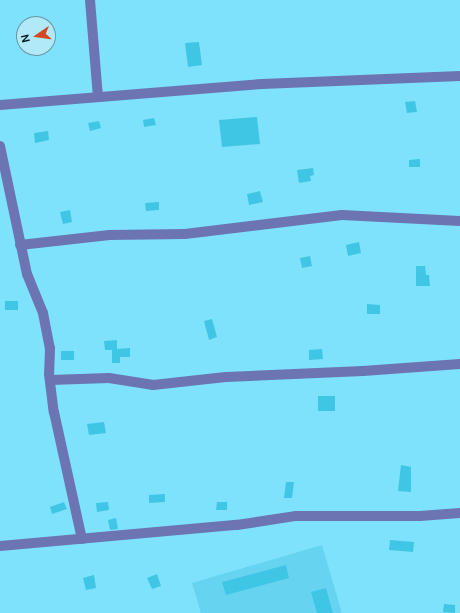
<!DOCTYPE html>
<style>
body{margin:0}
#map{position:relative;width:460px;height:613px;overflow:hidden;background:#7ee2fc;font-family:"DM Sans",sans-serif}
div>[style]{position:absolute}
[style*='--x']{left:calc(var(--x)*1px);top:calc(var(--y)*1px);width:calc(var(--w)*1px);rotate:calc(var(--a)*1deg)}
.built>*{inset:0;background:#66d4f0}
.building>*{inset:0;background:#40c6e5}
.minor>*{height:10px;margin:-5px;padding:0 5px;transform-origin:5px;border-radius:5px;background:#6c75b2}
span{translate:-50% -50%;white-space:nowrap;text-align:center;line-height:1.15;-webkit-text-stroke:3px #b1e9f8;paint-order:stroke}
.north{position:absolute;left:16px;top:16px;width:40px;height:40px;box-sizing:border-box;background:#b1e9f8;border:1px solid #6b96a1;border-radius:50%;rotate:257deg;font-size:11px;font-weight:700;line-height:16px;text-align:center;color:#03191e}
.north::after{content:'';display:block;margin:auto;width:14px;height:18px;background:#d2491f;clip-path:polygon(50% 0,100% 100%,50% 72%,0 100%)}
</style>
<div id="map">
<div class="built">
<i style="clip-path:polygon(322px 545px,342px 613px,201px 613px,192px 583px)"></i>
</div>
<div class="building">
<i style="clip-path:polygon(199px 42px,202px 65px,188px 67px,185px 43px)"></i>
<i style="clip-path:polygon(415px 101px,417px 112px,407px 113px,405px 102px)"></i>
<i style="clip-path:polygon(257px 117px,260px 144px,222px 147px,219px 120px)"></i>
<i style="clip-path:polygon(154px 118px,156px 125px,144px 127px,143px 120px)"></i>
<i style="clip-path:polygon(99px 121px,101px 128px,90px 131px,88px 123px)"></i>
<i style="clip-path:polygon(48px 131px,49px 140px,35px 143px,34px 133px)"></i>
<i style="clip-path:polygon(420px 159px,420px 167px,409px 167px,409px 160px)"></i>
<i style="clip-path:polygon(313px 168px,314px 175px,310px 176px,311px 181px,299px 183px,297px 170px)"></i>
<i style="clip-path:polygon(260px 191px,263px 202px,249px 205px,247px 194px)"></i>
<i style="clip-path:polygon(159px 202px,159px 210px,146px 211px,145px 203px)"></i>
<i style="clip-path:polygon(70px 210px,72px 222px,63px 224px,60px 212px)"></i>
<i style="clip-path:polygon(359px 242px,361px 253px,348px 256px,346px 245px)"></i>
<i style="clip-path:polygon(310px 256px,312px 266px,302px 268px,300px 258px)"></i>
<i style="clip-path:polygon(416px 266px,425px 266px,426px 275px,429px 275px,430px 286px,416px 286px)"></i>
<i style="clip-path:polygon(5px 301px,18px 301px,18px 310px,5px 310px)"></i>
<i style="clip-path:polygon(367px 304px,380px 305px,380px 314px,367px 314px)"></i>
<i style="clip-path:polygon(212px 319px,217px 337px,209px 340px,204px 321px)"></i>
<i style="clip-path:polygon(117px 340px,117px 349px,130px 348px,130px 357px,120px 357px,120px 363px,112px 363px,112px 350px,105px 350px,104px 341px)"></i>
<i style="clip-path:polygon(322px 349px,323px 359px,309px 360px,309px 350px)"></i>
<i style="clip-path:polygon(61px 351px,74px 351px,74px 360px,61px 360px)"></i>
<i style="clip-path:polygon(318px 396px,335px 396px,335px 411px,318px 411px)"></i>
<i style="clip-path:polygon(104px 422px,106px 433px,89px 435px,87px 424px)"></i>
<i style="clip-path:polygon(401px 465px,411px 467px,411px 492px,398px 491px)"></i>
<i style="clip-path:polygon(286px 482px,294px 482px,292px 498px,284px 498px)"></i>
<i style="clip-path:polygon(165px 494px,165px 502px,149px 503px,149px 495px)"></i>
<i style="clip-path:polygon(64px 502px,67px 509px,52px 514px,50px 507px)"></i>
<i style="clip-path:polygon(108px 502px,109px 510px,97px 512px,96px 503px)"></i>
<i style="clip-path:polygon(217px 502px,227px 502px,227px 510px,216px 510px)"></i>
<i style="clip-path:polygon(116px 518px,118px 529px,110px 530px,108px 520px)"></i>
<i style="clip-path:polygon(390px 540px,414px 542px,413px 552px,389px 550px)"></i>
<i style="clip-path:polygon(286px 565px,289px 578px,226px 595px,222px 582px)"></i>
<i style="clip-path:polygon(157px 574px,161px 586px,152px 589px,147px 578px)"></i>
<i style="clip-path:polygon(94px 575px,96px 588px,86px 590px,83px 578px)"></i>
<i style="clip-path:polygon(326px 588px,333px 613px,317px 613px,311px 592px)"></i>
<i style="clip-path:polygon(444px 604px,455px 605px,455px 613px,443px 612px)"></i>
</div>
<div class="minor">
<i style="--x:90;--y:0;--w:97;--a:85.3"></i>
<i style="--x:0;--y:105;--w:263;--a:-4.6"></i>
<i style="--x:262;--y:84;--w:198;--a:-2.3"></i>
<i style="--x:0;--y:146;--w:131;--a:78.1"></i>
<i style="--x:27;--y:274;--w:42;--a:67.7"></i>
<i style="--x:43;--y:313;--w:36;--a:79"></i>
<i style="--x:50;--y:348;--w:26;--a:92"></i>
<i style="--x:49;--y:374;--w:38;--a:83"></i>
<i style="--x:54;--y:412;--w:130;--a:77.6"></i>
<i style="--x:20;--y:245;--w:90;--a:-6.4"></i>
<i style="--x:109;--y:235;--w:76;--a:-0.8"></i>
<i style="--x:185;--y:234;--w:158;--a:-6.9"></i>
<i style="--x:342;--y:215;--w:118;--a:2.9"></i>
<i style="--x:50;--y:380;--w:59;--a:-1.9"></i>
<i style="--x:109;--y:378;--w:45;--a:9"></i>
<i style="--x:153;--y:385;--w:73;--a:-6.3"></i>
<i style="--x:226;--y:377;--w:137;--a:-2.5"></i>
<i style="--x:363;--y:371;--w:97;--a:-4.1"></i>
<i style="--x:0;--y:546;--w:238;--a:-5.1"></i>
<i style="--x:237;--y:525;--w:60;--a:-8.7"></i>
<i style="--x:296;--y:516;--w:124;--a:0"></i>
<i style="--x:420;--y:516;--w:40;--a:-4.3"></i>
</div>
<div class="north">N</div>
</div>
